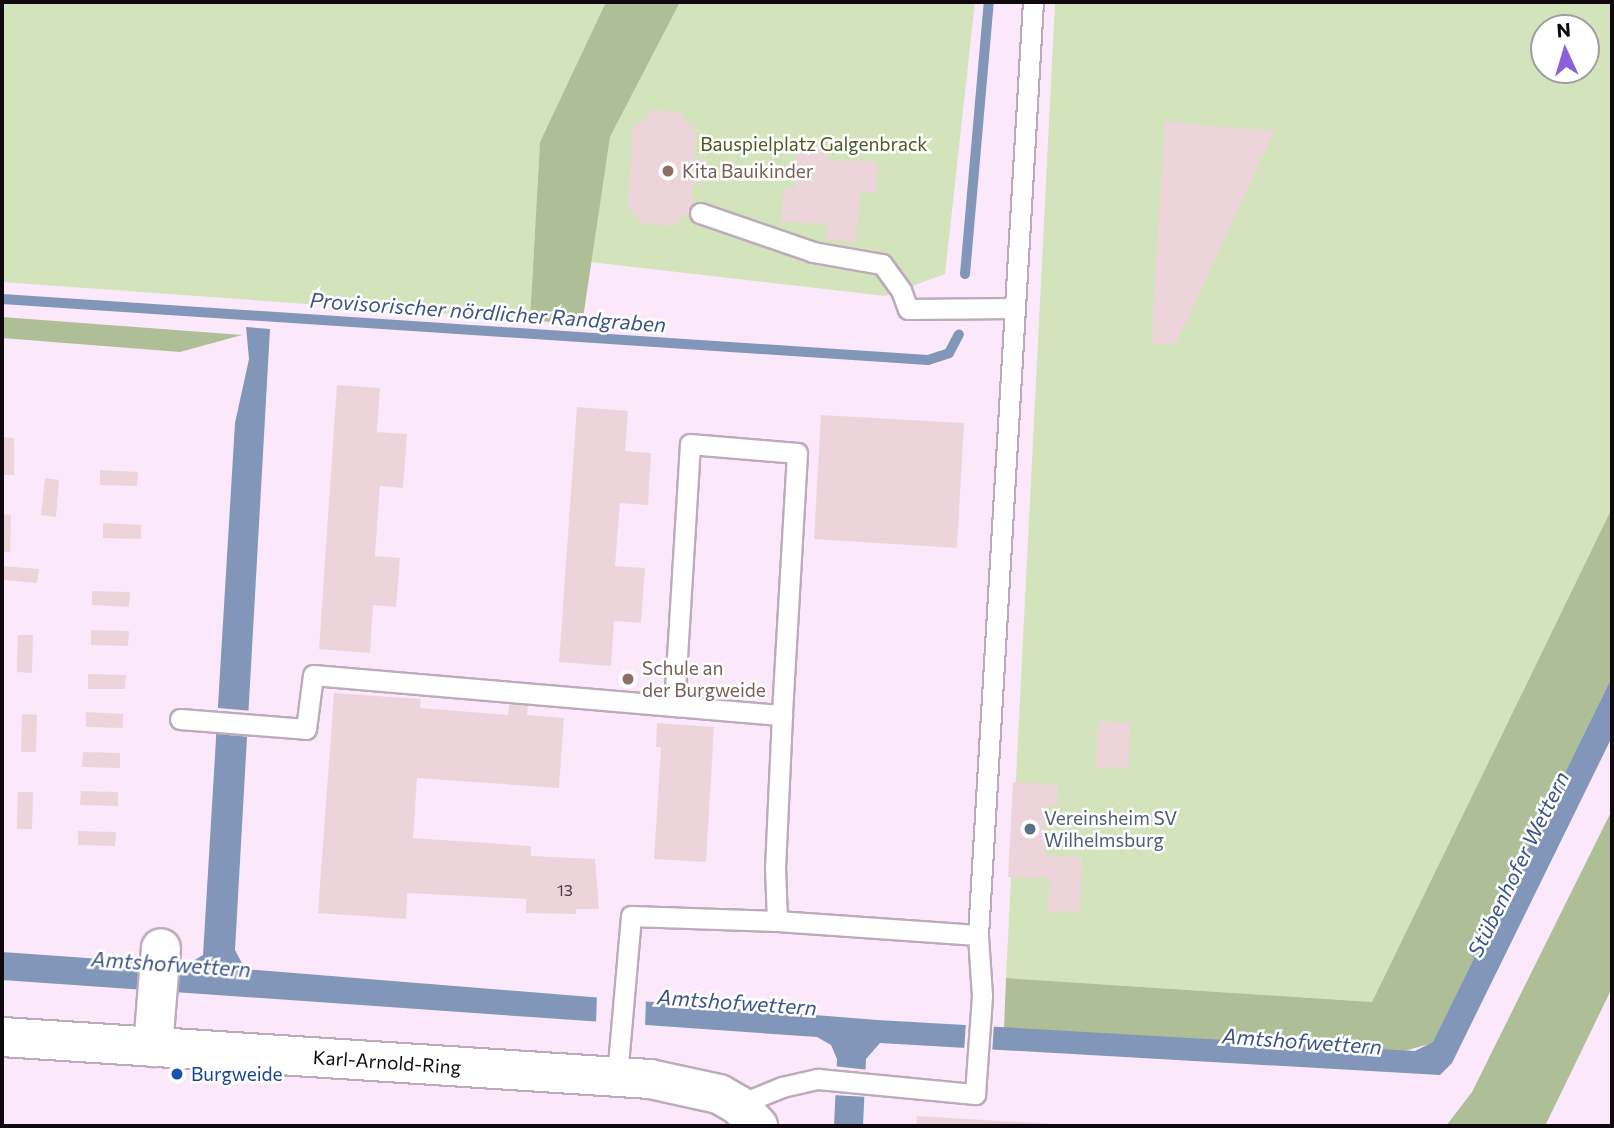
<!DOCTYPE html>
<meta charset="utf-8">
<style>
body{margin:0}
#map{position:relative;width:1614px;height:1128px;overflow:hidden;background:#fbe9fb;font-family:Commissioner,sans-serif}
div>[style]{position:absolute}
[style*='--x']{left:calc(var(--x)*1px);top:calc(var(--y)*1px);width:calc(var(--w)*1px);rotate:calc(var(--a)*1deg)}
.green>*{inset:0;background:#d3e4bc}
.forest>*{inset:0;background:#aebe96}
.water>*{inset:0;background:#8296ba}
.pier>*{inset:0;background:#fbe9fb}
.stream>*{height:10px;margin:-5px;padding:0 5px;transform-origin:5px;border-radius:5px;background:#8296ba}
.building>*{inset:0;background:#edd4db}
.roads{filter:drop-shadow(2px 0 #bcabbb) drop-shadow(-2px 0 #bcabbb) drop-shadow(0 2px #bcabbb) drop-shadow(0 -2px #bcabbb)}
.lane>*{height:19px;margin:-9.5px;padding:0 9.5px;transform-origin:9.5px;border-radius:9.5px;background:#fff}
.street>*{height:38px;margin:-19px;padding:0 19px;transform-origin:19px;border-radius:19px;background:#fff}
.dots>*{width:19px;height:19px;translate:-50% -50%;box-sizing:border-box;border:4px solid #fff;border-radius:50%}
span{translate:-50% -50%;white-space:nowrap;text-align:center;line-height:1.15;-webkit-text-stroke:5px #fff;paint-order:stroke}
.number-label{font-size:16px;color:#463c42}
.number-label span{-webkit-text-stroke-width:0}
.park-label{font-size:19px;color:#475c21}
.education-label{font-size:19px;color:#785e54}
.left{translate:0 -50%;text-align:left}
.service-label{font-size:19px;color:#4e5e75}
.street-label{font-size:19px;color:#0f090f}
.transit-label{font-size:19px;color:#164399}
.water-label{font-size:21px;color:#3a5486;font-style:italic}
.frame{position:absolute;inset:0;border:4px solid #0f090f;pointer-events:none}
.north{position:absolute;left:1530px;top:14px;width:70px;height:70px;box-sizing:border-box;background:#fff;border:2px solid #9f9d9f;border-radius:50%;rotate:356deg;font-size:19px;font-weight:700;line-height:28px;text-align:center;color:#0f090f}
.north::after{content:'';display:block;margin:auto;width:24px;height:32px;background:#8b60db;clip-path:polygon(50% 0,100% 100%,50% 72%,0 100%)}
</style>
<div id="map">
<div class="green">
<i style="clip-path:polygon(2px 2px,606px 2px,540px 142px,530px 320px,2px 282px)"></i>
<i style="clip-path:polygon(680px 2px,975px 2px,945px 274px,885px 296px,590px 262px,610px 137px)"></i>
<i style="clip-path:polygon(evenodd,1055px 2px,1612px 2px,1612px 508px,1372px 1002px,1006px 978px,1055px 2px,1544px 28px,1586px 28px,1586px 70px,1544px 70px,1544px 28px)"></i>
</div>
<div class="forest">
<i style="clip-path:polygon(606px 2px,680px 2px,610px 137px,582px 325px,530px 320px,540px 142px)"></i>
<i style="clip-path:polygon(2px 317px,242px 335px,180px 352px,2px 338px)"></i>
<i style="clip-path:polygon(1612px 508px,1612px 677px,1433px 1043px,1397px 1053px,1004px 1028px,1006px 978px,1372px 1002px)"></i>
<i style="clip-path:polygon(1612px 810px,1612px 988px,1545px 1126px,1446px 1126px,1472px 1092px)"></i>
</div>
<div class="water">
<i style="clip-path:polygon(246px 327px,270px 329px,235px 950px,245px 969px,877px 1020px,1415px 1051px,1433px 1042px,1612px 677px,1612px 737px,1452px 1063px,1440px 1075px,880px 1043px,866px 1059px,863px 1126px,834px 1126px,837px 1059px,831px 1045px,817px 1037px,2px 980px,2px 952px,186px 965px,203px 955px,235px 423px,249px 359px)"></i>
</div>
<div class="pier">
<i style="clip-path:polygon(218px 708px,253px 711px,251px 737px,216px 734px)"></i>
<i style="clip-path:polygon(597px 993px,646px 997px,645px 1028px,596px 1025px)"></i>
<i style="clip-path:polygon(966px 1022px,994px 1024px,992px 1054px,964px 1052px)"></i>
<i style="clip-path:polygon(833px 1066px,869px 1070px,868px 1097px,832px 1095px)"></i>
</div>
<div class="stream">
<i style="--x:965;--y:274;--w:273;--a:-85"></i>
<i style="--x:2;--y:299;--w:928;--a:3.77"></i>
<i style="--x:928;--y:360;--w:22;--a:-18"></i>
<i style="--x:949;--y:353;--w:21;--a:-62"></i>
</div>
<div class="building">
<i style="clip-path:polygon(652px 110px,678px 111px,696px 132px,695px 159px,706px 159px,704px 183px,692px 183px,692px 209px,672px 226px,643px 224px,628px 206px,633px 129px)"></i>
<i style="clip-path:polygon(1165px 122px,1274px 131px,1176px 344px,1151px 344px)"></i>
<i style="clip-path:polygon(798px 144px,828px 146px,827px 159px,878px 162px,876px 193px,860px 192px,856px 242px,826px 239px,827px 224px,781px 221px,784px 188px,795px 189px)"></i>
<i style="clip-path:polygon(337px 385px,380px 388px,377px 432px,407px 434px,403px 488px,380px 486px,375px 556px,400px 558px,396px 607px,373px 605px,370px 653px,319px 649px)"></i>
<i style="clip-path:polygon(577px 407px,628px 411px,625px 451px,651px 453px,648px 505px,620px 503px,615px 566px,645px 568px,641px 623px,614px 621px,611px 666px,559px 662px)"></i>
<i style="clip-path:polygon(821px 415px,964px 423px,957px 548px,814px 539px)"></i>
<i style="clip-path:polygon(2px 437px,14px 438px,14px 475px,2px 475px)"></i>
<i style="clip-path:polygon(100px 470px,138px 472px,137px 486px,100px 485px)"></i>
<i style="clip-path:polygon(45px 478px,59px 480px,56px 517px,41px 515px)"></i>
<i style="clip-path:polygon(2px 514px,11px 515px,10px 552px,2px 552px)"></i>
<i style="clip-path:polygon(103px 523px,141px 525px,141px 539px,103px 538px)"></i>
<i style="clip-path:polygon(2px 566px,39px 569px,37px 583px,2px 580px)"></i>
<i style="clip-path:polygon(92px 591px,130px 592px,129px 607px,92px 605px)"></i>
<i style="clip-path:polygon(91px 630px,129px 631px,128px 646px,91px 645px)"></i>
<i style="clip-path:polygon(18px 635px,33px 635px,32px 673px,17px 672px)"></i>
<i style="clip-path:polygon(88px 674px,126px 675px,125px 689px,88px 689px)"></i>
<i style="clip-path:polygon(334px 693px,421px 699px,420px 708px,508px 715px,509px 704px,528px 705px,527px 715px,564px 718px,559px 788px,417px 778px,413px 838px,531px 846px,531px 856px,595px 859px,599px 909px,576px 909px,576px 914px,526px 913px,526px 899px,407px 893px,406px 919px,318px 913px)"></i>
<i style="clip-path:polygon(86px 712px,123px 714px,123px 728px,86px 727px)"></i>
<i style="clip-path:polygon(22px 714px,37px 715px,36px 752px,21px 752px)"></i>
<i style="clip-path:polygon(1098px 721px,1130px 723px,1128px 769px,1096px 768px)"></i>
<i style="clip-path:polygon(657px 723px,714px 727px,706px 862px,654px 859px,661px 747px,656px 747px)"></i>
<i style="clip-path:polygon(83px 752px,120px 753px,120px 768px,82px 767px)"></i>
<i style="clip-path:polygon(1013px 782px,1058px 784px,1057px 805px,1047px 805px,1045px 855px,1082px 857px,1079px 913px,1048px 912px,1050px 878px,1008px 877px)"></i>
<i style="clip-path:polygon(81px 791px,118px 792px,118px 806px,80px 805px)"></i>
<i style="clip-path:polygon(18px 792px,33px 792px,32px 829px,17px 829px)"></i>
<i style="clip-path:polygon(78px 831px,116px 832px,115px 846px,78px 845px)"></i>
<i style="clip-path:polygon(917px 1116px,1054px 1124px,1054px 1126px,916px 1126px)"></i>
</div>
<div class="roads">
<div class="lane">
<i style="--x:700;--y:213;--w:120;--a:19"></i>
<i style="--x:813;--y:252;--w:70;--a:9.9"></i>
<i style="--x:882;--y:264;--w:32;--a:54"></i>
<i style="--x:901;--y:290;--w:20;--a:70"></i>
<i style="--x:908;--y:309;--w:106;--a:-0.5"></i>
<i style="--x:674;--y:706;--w:262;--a:-86.5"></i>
<i style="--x:690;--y:444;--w:107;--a:4.8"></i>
<i style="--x:797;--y:453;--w:262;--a:93.3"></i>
<i style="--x:180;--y:719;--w:126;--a:4.5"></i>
<i style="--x:306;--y:729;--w:54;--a:-82.6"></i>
<i style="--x:313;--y:675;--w:471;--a:4.9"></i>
<i style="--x:782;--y:715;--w:152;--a:92.6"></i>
<i style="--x:775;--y:867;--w:54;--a:87.9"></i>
<i style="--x:777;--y:921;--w:146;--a:-178"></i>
<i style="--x:631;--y:916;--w:162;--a:95"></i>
<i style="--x:777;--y:921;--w:201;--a:4"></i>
<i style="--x:738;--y:1105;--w:48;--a:-22.2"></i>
<i style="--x:782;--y:1087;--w:37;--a:-13"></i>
<i style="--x:818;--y:1079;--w:158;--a:5.5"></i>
<i style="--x:975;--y:1094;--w:98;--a:-85.9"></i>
<i style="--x:982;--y:996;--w:61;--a:-93.8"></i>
<i style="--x:978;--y:935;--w:935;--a:-86.63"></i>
</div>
<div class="street">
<i style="--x:2;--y:1037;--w:649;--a:3.71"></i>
<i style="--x:650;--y:1079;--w:71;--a:12.3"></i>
<i style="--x:719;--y:1094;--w:22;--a:30"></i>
<i style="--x:738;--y:1105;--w:29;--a:46"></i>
<i style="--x:153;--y:1047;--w:99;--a:-85.4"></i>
</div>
</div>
<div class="dots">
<i style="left:668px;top:171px;background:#8d6e63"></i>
<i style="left:628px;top:679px;background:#8d6e63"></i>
<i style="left:1030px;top:829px;background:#5c6f8a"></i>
<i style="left:177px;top:1074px;background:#1a4fb4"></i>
</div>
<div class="number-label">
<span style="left:565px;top:890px">13</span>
</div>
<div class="park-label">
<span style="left:814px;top:144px">Bauspielplatz Galgenbrack</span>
</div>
<div class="education-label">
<span class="left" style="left:682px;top:171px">Kita Bauikinder</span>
<span class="left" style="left:642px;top:679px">Schule an<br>der Burgweide</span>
</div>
<div class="service-label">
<span class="left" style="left:1044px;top:829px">Vereinsheim SV<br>Wilhelmsburg</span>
</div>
<div class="street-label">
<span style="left:387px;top:1062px;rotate:4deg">Karl-Arnold-Ring</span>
</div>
<div class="transit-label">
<span class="left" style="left:191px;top:1074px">Burgweide</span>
</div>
<div class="water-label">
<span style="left:488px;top:312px;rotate:4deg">Provisorischer nördlicher Randgraben</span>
<span style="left:1518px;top:864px;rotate:-64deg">Stübenhofer Wettern</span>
<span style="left:171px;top:964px;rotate:4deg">Amtshofwettern</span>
<span style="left:737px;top:1002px;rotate:4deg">Amtshofwettern</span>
<span style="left:1302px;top:1041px;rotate:4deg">Amtshofwettern</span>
</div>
<div class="frame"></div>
<div class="north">N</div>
</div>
